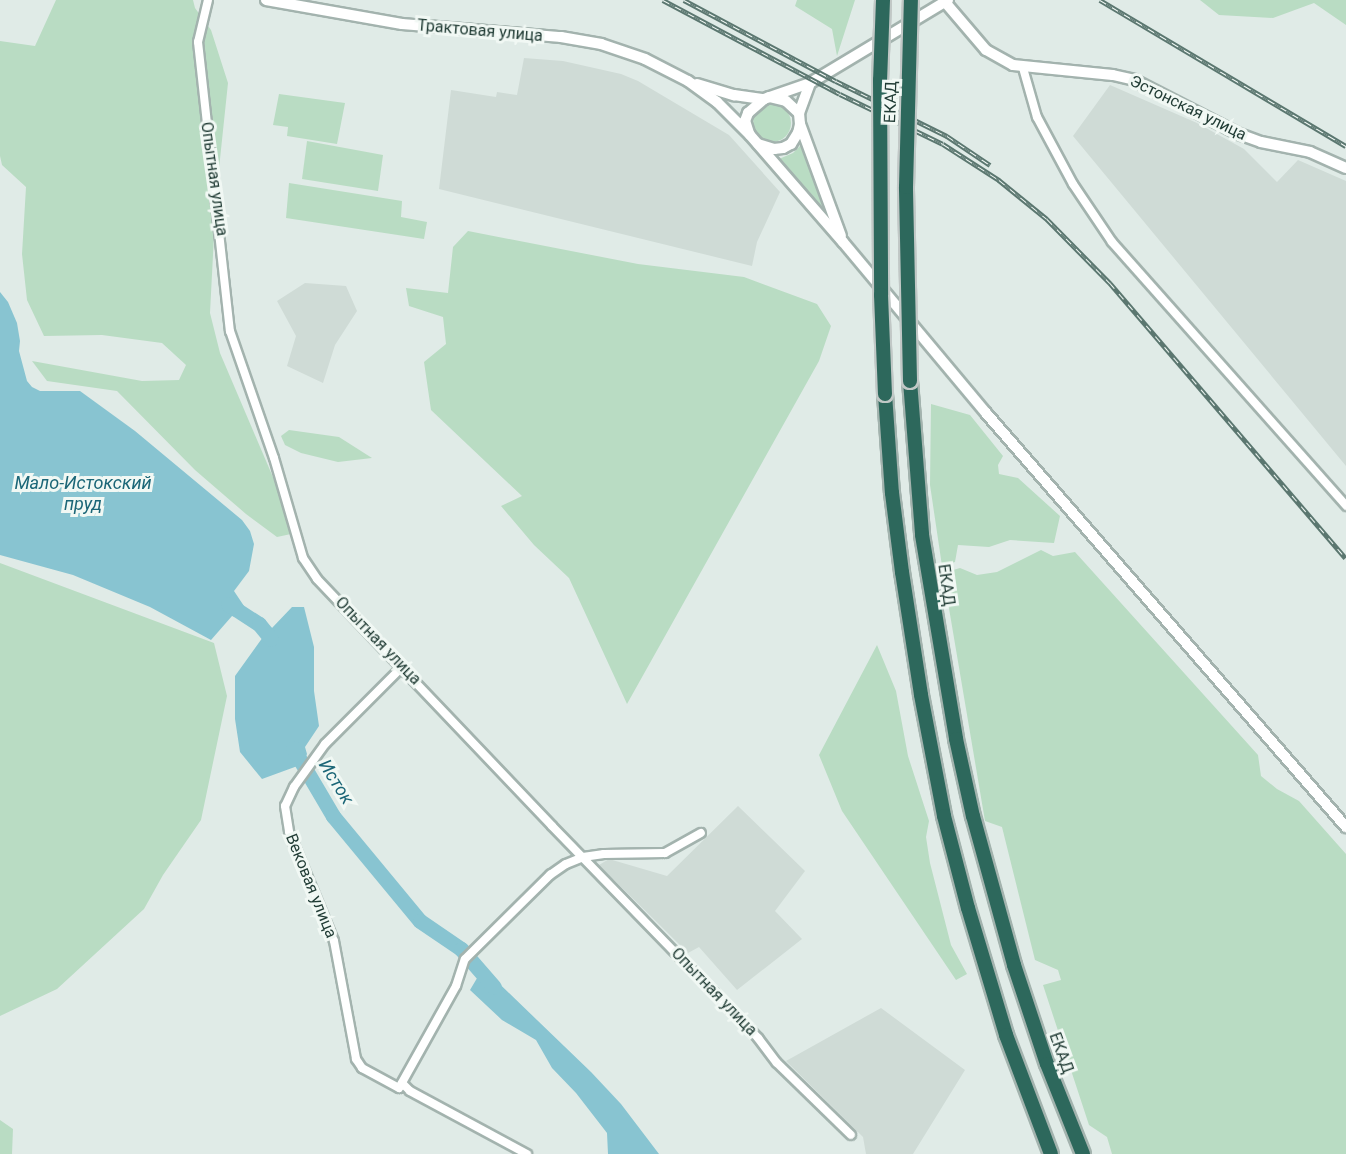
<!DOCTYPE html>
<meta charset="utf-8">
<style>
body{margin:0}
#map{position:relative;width:1346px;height:1154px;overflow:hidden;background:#e0ebe7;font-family:Roboto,sans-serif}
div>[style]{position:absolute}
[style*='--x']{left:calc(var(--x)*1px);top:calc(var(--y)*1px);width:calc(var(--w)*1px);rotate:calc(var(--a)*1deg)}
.built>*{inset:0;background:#cfdbd6}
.green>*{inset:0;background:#b9dcc3}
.round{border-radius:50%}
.water>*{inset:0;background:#88c4d1}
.river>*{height:15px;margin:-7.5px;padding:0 7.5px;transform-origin:7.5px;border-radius:7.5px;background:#88c4d1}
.roads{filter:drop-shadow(2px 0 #a3b3ae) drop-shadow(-2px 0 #a3b3ae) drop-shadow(0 2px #a3b3ae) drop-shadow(0 -2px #a3b3ae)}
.street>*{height:8px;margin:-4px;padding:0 4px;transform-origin:4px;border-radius:4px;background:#fff}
.secondary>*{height:10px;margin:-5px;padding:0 5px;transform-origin:5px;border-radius:5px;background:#fff}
.highway>*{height:14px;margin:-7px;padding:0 7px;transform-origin:7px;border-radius:7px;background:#2d685c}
.rail>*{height:4.5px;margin-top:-2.25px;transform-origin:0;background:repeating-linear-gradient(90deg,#f1f8f4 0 7px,#5b7770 0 14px);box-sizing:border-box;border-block:2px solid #5b7770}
.bridges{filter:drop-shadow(2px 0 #c1c8c6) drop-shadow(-2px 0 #c1c8c6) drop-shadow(0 2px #c1c8c6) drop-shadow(0 -2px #c1c8c6)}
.highway-bridge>*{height:14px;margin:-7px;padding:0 7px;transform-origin:7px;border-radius:7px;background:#2d685c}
span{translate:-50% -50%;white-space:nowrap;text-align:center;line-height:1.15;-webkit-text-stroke:6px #f1f8f4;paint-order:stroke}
.street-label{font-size:16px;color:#213c35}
.water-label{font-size:18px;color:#1b6677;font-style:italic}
</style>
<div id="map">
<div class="built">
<i style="clip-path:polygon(524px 58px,563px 61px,621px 74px,638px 81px,729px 135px,780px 192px,757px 242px,752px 266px,439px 189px,451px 90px,496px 97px,497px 92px,517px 95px)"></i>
<i style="clip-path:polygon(1110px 85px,1197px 123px,1244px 149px,1277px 182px,1298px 160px,1346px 181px,1346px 466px,1073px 136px)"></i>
<i style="clip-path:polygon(305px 283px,346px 286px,357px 311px,335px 345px,323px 383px,287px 366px,296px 336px,277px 301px)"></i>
<i style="clip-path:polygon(738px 806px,805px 871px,775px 911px,802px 939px,737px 990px,699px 947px,688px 953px,599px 865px,609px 859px,667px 876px)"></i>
<i style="clip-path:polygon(881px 1008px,965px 1070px,913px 1154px,866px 1154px,863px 1137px,786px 1061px)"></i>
</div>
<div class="green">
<i style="clip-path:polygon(56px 0,193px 0,195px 8px,211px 30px,228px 83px,216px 197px,210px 313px,220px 353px,281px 496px,291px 534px,277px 537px,246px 514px,195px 470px,117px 391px,47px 381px,32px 361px,142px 381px,179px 380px,186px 365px,162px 343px,102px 335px,44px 336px,27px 300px,22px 254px,26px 187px,2px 165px,0 156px,0 41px,35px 46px)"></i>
<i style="clip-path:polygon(797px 0,855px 0,837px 56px,832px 29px,795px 6px)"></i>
<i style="clip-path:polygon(1200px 0,1346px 0,1346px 25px,1314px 3px,1273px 18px,1219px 15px)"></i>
<i style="clip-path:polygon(279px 94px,345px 103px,337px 144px,287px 136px,288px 127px,273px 125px)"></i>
<i class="round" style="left:753px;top:104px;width:38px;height:38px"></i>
<i style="clip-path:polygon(307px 141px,383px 155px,378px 191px,302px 179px)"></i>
<i style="clip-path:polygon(801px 145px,826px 216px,779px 159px,793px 153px)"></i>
<i style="clip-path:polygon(289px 183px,402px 201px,401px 217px,427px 222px,424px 239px,286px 218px)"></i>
<i style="clip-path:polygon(468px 231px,638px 264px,744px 277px,817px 304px,831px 326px,819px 361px,627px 704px,569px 578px,534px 545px,501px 506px,522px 496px,431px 410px,424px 362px,446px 344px,443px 317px,409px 306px,406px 288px,448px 293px,453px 247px)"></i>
<i style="clip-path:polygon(931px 404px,970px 415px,1003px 456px,998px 465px,999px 474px,1018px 478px,1060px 516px,1054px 543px,1010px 540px,989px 547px,958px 545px,955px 562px,942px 566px,930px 485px)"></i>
<i style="clip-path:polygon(289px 430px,339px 437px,372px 458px,338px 462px,301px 453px,285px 445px,281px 436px)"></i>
<i style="clip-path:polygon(1041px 550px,1053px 556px,1075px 552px,1258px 755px,1261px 776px,1277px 789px,1299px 801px,1346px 854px,1346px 1154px,1112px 1154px,1107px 1137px,1089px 1125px,1043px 985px,1061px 980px,1058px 970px,1035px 960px,1002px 827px,985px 821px,943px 573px,960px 568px,977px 575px,997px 572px)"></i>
<i style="clip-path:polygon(0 563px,214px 643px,227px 696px,201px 820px,163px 875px,144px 909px,57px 989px,0 1016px)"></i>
<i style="clip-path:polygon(877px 645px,896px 691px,908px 756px,929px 821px,926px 837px,930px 863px,951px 945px,967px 974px,956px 980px,842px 811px,819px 755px)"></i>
<i style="clip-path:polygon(0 1120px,13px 1129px,12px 1154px,0 1154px)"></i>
</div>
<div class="water">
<i style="clip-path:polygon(0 292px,8px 302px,17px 323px,20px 341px,19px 351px,27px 381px,32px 387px,40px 391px,80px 391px,135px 431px,242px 520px,250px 531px,254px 544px,249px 571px,234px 591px,248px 612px,241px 618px,232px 616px,211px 640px,150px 607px,73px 575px,0 555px)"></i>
<i style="clip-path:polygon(292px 607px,304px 607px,314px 647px,314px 691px,319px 726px,305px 747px,307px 754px,303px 764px,262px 779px,240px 752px,235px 719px,235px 676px,263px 637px,258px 627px,259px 624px,262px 622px,272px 628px)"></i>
<i style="clip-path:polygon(483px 968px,591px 1072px,621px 1104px,659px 1154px,608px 1154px,607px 1133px,576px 1093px,552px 1068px,536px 1040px,502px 1020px,470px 990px)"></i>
</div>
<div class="river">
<i style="--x:228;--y:604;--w:37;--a:33"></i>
<i style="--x:259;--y:624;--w:19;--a:51"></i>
<i style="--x:293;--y:748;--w:79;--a:59.5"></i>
<i style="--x:333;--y:816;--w:136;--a:50.4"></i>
<i style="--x:420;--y:921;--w:50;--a:34.3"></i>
<i style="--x:461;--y:949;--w:50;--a:49"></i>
</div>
<div class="roads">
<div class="street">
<i style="--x:208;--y:0;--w:43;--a:103.4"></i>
<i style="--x:198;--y:42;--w:291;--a:83.7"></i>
<i style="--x:230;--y:331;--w:134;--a:70.9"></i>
<i style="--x:274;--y:458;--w:104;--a:73.8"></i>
<i style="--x:303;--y:558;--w:25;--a:56"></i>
<i style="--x:317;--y:579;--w:341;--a:46.4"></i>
<i style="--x:552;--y:826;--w:296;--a:45.8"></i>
<i style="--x:758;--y:1038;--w:31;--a:53"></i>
<i style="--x:777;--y:1063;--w:103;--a:44.2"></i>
<i style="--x:1023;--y:68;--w:51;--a:74.1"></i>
<i style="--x:1037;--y:117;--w:76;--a:61.8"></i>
<i style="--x:1073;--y:184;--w:70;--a:56.1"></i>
<i style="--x:1112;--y:242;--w:353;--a:48.4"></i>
<i style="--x:402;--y:667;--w:109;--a:135"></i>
<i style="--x:325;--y:744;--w:53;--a:125.8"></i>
<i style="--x:294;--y:787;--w:21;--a:115"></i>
<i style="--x:285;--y:806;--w:26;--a:81"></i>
<i style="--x:289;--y:832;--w:118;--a:67.6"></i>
<i style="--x:334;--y:941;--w:120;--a:79.4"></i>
<i style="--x:356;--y:1059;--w:11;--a:56"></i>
<i style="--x:362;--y:1068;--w:42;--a:28.4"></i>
<i style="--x:399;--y:1088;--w:117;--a:-60.8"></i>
<i style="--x:456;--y:986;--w:28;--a:-72"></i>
<i style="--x:465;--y:959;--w:120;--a:-44.7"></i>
<i style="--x:550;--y:875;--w:19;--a:-35"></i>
<i style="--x:566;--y:864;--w:18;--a:-22"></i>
<i style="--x:583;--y:857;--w:21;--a:-8"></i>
<i style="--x:604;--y:854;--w:61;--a:-0.9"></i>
<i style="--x:665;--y:853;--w:41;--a:-29.1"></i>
<i style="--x:402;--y:1083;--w:11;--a:45"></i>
<i style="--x:410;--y:1091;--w:133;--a:28.3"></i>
</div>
<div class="secondary">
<i style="--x:266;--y:0;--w:138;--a:10"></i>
<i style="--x:402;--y:24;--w:160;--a:4.7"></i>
<i style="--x:561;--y:37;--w:41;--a:9.9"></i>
<i style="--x:601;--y:44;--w:46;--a:18.8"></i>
<i style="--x:645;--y:59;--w:48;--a:27.1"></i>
<i style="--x:688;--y:81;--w:36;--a:36"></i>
<i style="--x:717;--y:102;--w:47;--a:45"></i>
<i style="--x:750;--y:135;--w:142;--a:49"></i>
<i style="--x:843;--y:242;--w:223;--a:50.1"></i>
<i style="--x:986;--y:413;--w:549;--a:48.99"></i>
<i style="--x:945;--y:2;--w:63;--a:49.5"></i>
<i style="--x:986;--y:50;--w:31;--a:29"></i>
<i style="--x:1013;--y:65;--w:100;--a:5.7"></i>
<i style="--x:1113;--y:75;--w:22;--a:13"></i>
<i style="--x:1134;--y:80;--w:118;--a:27.2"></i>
<i style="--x:1239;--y:134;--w:23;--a:20"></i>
<i style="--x:1261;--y:142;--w:50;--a:11.5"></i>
<i style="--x:1310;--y:152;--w:39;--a:24"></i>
<i style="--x:810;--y:83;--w:32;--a:110"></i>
<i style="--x:799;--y:113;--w:11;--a:85"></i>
<i style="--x:800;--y:124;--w:119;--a:69.9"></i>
<i style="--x:697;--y:84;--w:39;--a:17"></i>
<i style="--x:734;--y:95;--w:30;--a:8"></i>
<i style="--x:769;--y:97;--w:17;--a:13"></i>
<i style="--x:786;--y:101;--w:18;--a:43"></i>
<i style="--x:749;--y:133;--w:13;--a:-108"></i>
<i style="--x:745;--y:121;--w:9;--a:-69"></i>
<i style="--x:748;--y:113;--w:21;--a:-41"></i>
<i style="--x:764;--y:99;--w:49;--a:-19.2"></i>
<i style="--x:810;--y:83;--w:161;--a:-31"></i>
<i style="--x:758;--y:144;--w:17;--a:17"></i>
<i style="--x:774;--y:149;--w:9;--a:-6"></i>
<i style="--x:783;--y:148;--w:9;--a:-27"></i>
<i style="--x:791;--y:144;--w:13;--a:-58"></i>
<i style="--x:798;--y:133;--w:9;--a:-77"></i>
</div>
<div class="highway">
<i style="--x:910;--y:381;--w:154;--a:85.5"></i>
<i style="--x:922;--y:535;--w:207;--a:80.5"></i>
<i style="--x:956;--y:739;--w:79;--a:77.6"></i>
<i style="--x:973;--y:816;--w:155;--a:74.6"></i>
<i style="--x:1014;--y:965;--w:104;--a:71.6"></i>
<i style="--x:1047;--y:1064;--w:97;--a:68.2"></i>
<i style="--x:885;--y:394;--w:99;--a:86"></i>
<i style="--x:892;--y:493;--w:80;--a:82.8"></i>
<i style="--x:902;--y:572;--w:124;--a:81.2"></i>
<i style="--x:921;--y:695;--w:123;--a:79.2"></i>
<i style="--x:944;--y:816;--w:95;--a:75.4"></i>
<i style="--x:968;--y:908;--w:133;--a:73.3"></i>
<i style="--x:1006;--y:1035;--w:127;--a:69.3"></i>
</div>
</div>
<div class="rail">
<i style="--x:663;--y:0;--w:200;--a:28"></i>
<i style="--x:840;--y:94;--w:114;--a:25.9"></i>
<i style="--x:943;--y:144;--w:67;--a:32.7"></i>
<i style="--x:999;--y:180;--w:62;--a:39.1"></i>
<i style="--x:1047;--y:219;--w:90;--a:45.5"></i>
<i style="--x:1110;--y:283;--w:362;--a:49.4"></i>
<i style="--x:684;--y:0;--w:172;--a:28.1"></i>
<i style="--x:836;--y:81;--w:124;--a:26.4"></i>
<i style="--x:947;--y:136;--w:52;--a:34"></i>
<i style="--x:1100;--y:0;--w:286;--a:30.7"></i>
</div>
<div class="bridges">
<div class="highway-bridge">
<i style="--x:883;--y:0;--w:80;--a:92.1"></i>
<i style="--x:880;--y:80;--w:215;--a:89.7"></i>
<i style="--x:881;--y:295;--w:99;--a:87.7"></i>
<i style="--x:910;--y:381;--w:194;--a:-91.2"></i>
<i style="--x:906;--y:187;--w:187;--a:-88.5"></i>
</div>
</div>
<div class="street-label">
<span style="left:480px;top:31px;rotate:5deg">Трактовая улица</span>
<span style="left:891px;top:102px;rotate:-88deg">ЕКАД</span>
<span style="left:1188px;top:108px;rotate:26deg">Эстонская улица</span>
<span style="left:214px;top:179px;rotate:82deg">Опытная улица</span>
<span style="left:946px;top:585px;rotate:82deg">ЕКАД</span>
<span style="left:378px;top:641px;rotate:46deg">Опытная улица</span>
<span style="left:311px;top:886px;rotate:68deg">Вековая улица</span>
<span style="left:714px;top:992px;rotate:46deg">Опытная улица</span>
<span style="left:1061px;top:1053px;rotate:70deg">ЕКАД</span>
</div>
<div class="water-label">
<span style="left:83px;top:494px">Мало-Истокский<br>пруд</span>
<span style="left:336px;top:782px;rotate:58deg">Исток</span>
</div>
</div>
